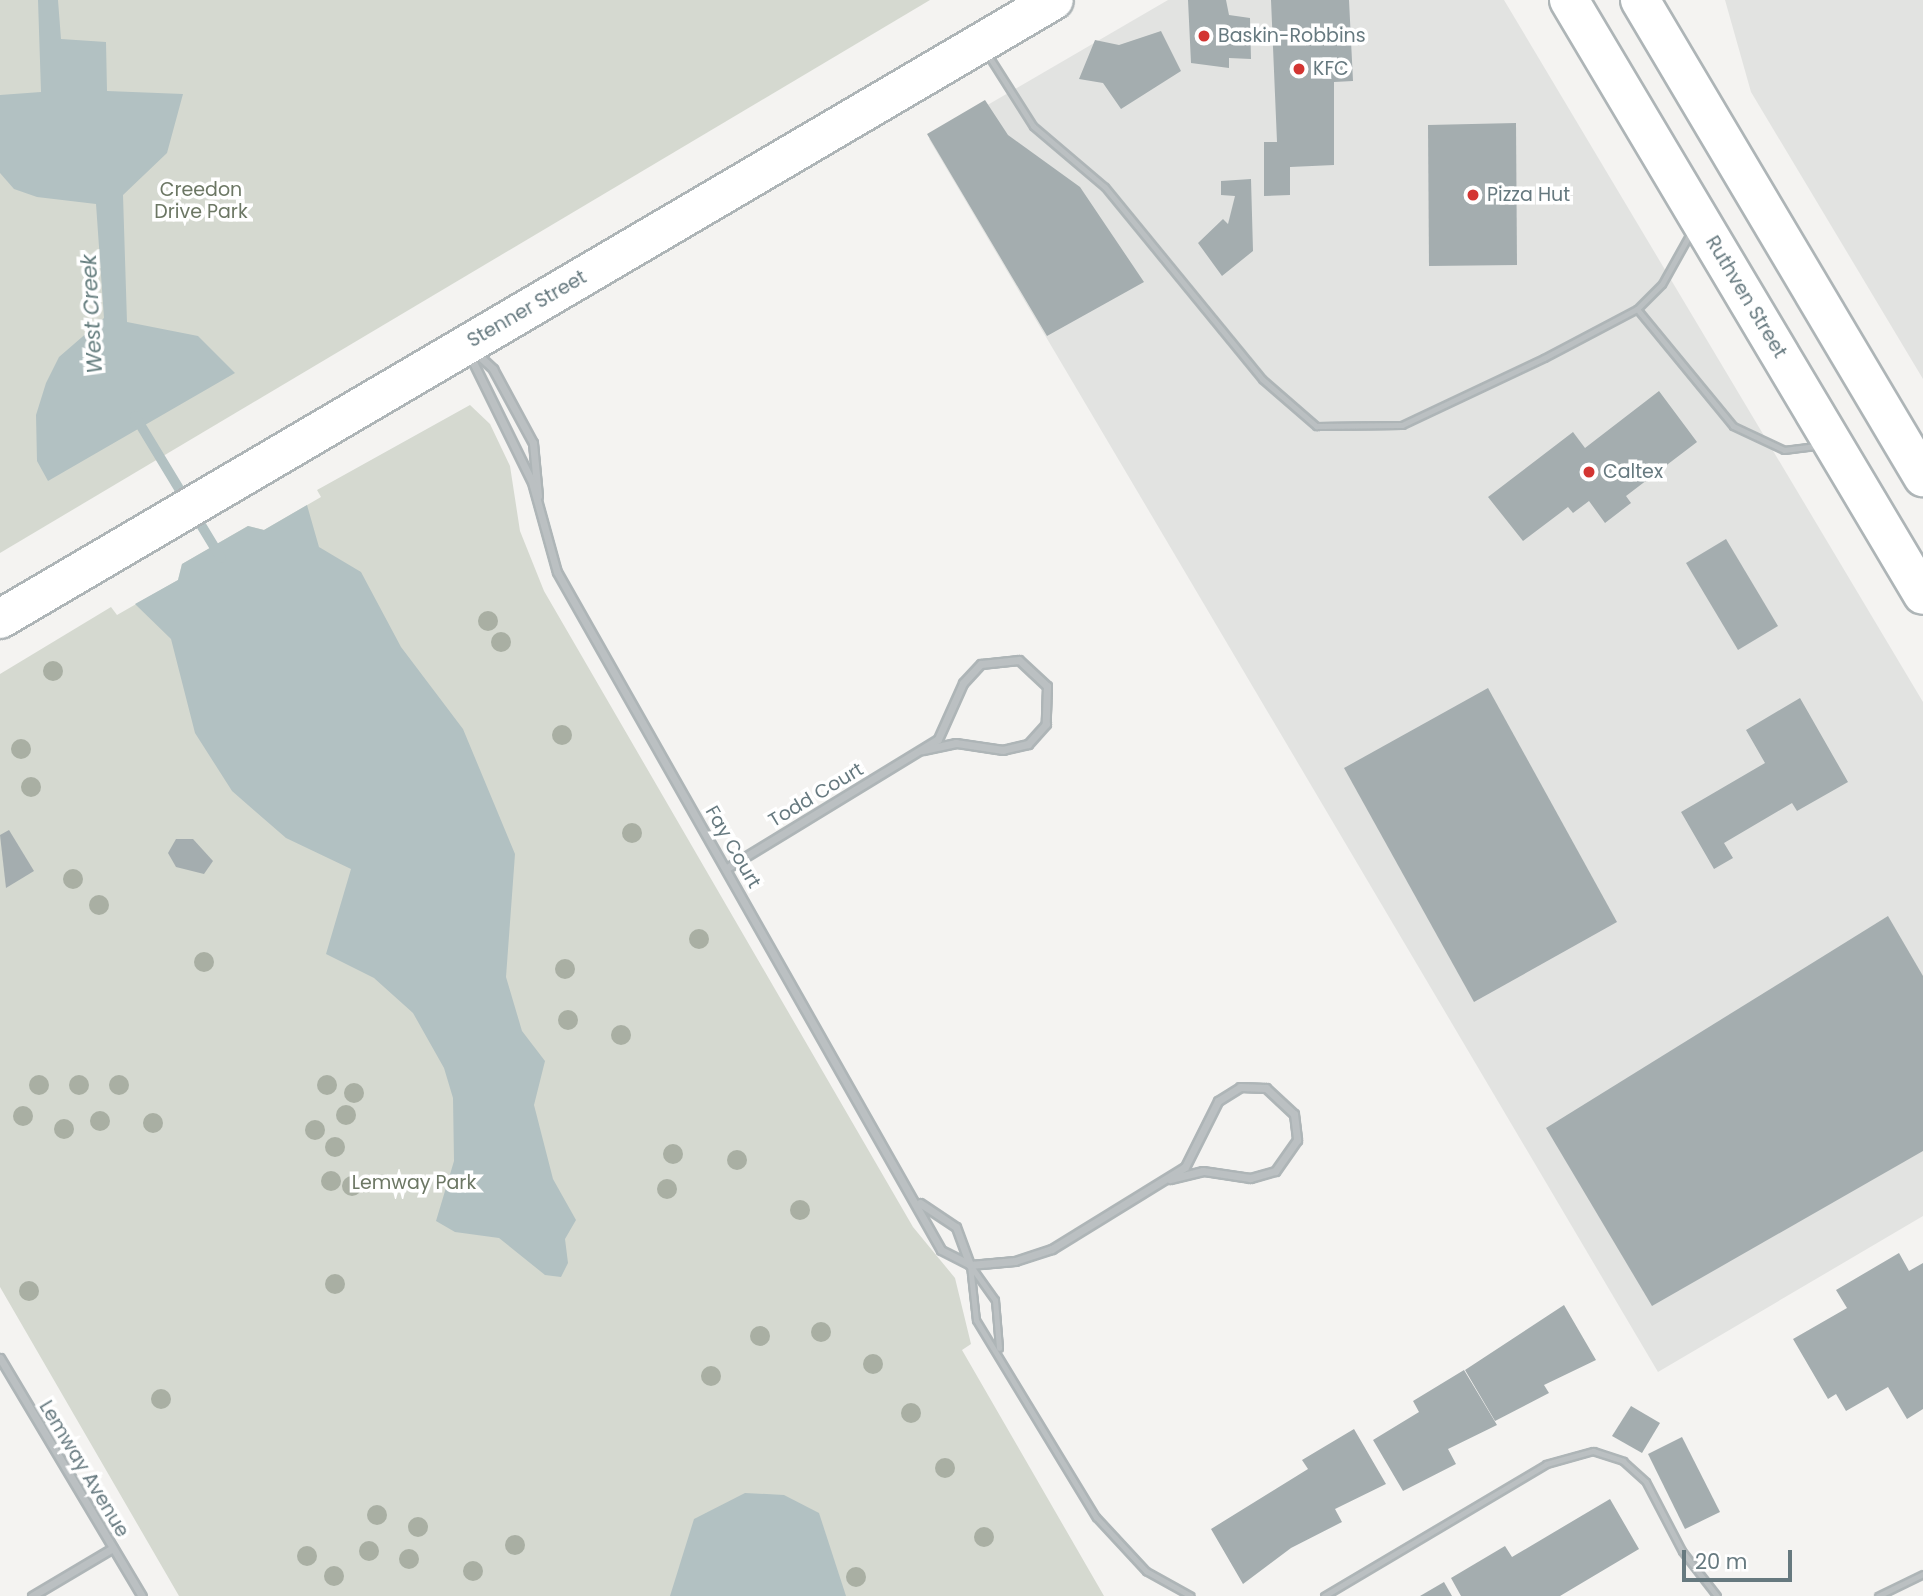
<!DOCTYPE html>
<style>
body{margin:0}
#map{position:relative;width:1923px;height:1596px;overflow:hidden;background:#f4f3f1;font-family:Poppins,sans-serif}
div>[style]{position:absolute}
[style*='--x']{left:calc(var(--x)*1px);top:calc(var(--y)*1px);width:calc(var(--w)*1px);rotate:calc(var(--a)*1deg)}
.built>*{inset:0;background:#e2e3e1}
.green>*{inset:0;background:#d5d9d0}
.water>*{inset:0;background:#b2c1c2}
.stream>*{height:10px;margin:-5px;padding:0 5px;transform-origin:5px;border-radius:5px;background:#b2c1c2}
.building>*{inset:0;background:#a4adaf}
.roads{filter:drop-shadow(2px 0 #aeb5b7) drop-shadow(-2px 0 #aeb5b7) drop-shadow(0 2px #aeb5b7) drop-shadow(0 -2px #aeb5b7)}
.service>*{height:5px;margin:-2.5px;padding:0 2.5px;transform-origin:2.5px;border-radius:2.5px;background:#bbc0c2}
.minor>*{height:7px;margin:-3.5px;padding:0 3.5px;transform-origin:3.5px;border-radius:3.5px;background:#bbc0c2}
.secondary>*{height:38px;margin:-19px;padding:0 19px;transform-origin:19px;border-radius:19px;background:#fff}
.trunk>*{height:38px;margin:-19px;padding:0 19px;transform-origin:19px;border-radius:19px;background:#fff}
.trees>*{width:20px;height:20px;margin:-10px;border-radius:50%;background:#a9afa3}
.dots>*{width:19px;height:19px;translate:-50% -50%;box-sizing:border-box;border:4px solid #fff;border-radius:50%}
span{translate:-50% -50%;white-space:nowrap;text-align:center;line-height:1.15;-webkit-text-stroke:7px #fff;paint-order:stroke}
.poi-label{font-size:19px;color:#66797f}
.left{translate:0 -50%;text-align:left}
.park-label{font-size:19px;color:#6c7764}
.street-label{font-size:19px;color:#66797f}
.water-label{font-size:21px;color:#627b7c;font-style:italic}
.scale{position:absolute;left:1682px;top:1550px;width:110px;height:32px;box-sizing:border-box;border:4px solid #66797f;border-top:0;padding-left:9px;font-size:21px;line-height:24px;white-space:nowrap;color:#66797f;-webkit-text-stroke:5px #fff;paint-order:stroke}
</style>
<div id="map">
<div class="built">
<i style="clip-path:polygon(1168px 0,1504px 0,1923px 702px,1923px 1216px,1658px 1372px,929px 139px)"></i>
<i style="clip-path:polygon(1725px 0,1923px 0,1923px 379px,1751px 92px)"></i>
</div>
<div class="green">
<i style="clip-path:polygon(0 0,930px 0,0 553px)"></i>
<i style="clip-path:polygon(470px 405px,490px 424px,510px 466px,520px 531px,544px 591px,913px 1227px,955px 1278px,971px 1344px,962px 1350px,1104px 1596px,179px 1596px,0 1287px,0 674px,111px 607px,117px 615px,178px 580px,182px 564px,248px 526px,264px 530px,321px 497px,317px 490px)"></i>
</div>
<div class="water">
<i style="clip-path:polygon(38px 0,58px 0,61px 39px,106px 42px,107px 91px,183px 94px,167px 153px,123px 195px,127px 322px,198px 336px,235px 373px,48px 481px,37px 461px,36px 415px,46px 383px,59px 357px,104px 318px,96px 204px,37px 197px,14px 189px,0 173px,0 95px,41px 92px)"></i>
<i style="clip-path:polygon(307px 505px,319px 547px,361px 572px,401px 647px,463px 729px,515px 854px,506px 977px,522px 1031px,545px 1061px,534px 1105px,553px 1179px,576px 1220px,565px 1239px,568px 1263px,561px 1277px,545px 1275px,499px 1238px,455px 1232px,436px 1221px,454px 1161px,453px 1098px,444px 1068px,413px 1013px,374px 978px,326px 954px,351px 869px,286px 838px,232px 791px,195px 733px,171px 639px,135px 604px,178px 580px,182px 564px,248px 526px,264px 530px)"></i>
<i style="clip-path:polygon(745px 1493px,784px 1495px,819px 1513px,846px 1596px,670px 1596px,694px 1519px)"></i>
</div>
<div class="stream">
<i style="--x:135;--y:416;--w:166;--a:58.8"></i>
</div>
<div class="building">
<i style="clip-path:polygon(1188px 0,1226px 0,1229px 15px,1250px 18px,1251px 59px,1229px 58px,1229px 68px,1191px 63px)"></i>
<i style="clip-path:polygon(1271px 0,1349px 0,1353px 81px,1334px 82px,1334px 165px,1290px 167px,1290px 195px,1264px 196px,1264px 142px,1277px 142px)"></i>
<i style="clip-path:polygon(1161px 31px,1181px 71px,1121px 109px,1103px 83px,1079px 79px,1095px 40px,1119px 45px)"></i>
<i style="clip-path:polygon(985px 100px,1008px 135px,1080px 187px,1144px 282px,1047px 336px,927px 134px)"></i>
<i style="clip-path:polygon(1516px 123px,1517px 265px,1429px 266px,1428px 125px)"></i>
<i style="clip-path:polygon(1251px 179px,1253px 251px,1222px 276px,1198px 243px,1223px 219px,1228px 224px,1235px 196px,1221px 195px,1221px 181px)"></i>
<i style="clip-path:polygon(1659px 391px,1697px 442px,1626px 496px,1631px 503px,1605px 523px,1589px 501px,1573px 513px,1568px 507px,1523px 541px,1488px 497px,1573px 432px,1585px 448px)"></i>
<i style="clip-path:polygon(1726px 539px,1778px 626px,1738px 650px,1686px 563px)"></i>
<i style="clip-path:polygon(1488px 688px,1617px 922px,1474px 1002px,1344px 768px)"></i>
<i style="clip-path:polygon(1800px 698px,1848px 782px,1797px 811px,1792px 803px,1724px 843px,1733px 858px,1714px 869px,1681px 812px,1765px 763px,1746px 730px)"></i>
<i style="clip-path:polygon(9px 830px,34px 871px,6px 888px,0 835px)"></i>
<i style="clip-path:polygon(176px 839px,193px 839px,213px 861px,204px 874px,176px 867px,168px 853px)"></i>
<i style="clip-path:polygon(1888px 916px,1923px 976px,1923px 1151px,1652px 1306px,1546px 1128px)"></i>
<i style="clip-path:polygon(1899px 1253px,1909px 1271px,1923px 1263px,1923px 1409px,1907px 1419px,1888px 1387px,1846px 1411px,1836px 1394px,1828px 1399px,1793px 1339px,1847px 1308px,1836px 1290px)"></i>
<i style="clip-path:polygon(1564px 1305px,1596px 1360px,1544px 1385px,1549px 1393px,1495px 1421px,1465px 1370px)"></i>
<i style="clip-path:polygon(1464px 1370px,1497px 1425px,1448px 1449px,1456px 1464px,1403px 1491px,1373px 1440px,1419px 1412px,1413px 1401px)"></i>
<i style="clip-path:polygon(1631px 1406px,1660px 1423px,1642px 1453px,1612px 1436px)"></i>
<i style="clip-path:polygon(1354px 1429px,1386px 1484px,1335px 1509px,1342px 1522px,1291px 1548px,1243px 1584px,1211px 1529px,1308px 1469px,1302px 1460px)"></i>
<i style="clip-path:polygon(1682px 1437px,1720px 1512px,1685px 1529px,1648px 1454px)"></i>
<i style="clip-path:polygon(1610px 1499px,1639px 1549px,1560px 1596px,1461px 1596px,1451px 1578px,1505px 1546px,1512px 1557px)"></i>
<i style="clip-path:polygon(1444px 1582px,1452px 1596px,1420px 1596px)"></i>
</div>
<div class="roads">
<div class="service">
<i style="--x:988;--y:55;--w:84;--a:57.6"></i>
<i style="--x:1033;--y:126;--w:94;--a:40.3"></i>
<i style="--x:1105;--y:187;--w:248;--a:50.7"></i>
<i style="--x:1262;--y:379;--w:72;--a:41"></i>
<i style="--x:1316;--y:426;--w:86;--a:-0.7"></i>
<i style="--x:1402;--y:425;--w:157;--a:-25.3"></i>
<i style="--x:1544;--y:358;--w:105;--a:-27.8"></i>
<i style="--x:1637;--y:309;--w:35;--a:-45"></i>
<i style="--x:1662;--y:284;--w:57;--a:-60.8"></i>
<i style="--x:1637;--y:309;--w:151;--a:50.6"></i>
<i style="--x:1733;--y:426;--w:56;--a:25.2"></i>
<i style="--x:1784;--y:450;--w:32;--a:-7"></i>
<i style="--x:970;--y:1265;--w:55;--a:83.8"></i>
<i style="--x:976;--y:1320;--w:231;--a:58.7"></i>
<i style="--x:1096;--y:1517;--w:74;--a:47.2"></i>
<i style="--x:1146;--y:1571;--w:51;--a:29.1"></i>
<i style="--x:970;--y:1265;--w:43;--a:54.5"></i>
<i style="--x:995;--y:1300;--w:48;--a:85.2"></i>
<i style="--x:1324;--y:1596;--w:258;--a:-30.7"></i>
<i style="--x:1546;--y:1464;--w:49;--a:-15.5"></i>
<i style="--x:1593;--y:1451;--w:32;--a:18"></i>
<i style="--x:1623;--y:1461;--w:31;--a:42"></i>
<i style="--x:1646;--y:1482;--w:78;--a:62.4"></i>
<i style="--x:1682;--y:1551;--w:57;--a:52.1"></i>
<i style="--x:1878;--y:1596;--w:50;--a:-26.1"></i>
</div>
<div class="minor">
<i style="--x:475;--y:352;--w:25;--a:43"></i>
<i style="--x:493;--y:369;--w:84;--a:61.6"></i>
<i style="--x:533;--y:443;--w:53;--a:84.6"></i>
<i style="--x:470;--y:356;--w:140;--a:63.8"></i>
<i style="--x:532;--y:482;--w:93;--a:74.5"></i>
<i style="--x:557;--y:572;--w:779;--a:60.47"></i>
<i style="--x:941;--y:1250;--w:33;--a:27"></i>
<i style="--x:970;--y:1265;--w:45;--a:-5.1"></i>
<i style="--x:1015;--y:1261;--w:39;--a:-18"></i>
<i style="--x:1052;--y:1249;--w:156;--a:-31.7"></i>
<i style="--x:1185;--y:1167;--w:74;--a:-63.4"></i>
<i style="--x:1218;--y:1101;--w:26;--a:-32"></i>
<i style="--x:1240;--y:1087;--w:26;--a:2"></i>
<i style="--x:1266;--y:1088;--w:38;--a:43"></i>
<i style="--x:1294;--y:1114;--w:26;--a:83"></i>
<i style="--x:1297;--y:1140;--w:38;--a:125"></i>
<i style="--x:1275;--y:1171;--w:26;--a:164"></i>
<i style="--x:1250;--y:1178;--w:48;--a:-171.5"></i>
<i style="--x:1203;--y:1171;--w:34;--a:166"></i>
<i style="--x:727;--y:868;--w:247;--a:-31.4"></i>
<i style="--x:938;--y:739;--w:61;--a:-65.9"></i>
<i style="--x:963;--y:683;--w:26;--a:-47"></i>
<i style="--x:981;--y:664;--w:38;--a:-6"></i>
<i style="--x:1019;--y:660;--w:38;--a:43"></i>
<i style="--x:1047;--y:686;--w:38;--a:92"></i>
<i style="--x:1046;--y:724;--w:27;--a:132"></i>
<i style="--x:1028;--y:744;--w:26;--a:167"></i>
<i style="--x:1003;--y:750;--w:48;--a:-171.5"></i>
<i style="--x:956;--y:743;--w:35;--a:168"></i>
<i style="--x:920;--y:1203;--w:43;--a:33.7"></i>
<i style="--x:956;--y:1227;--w:40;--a:69.8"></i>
<i style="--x:0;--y:1358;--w:277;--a:59.2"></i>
<i style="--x:32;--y:1596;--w:94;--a:-30.7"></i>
</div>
<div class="secondary">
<i style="--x:0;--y:619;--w:1222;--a:-30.43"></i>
</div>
<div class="trunk">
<i style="--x:1569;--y:0;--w:692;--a:59.25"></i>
<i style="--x:1640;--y:0;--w:555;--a:59.32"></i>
</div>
</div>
<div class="trees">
<i style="left:488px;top:621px"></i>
<i style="left:501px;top:642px"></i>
<i style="left:53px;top:671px"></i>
<i style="left:562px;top:735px"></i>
<i style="left:21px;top:749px"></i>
<i style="left:31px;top:787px"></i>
<i style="left:632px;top:833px"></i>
<i style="left:73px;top:879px"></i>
<i style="left:99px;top:905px"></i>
<i style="left:699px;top:939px"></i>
<i style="left:204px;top:962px"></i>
<i style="left:565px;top:969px"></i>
<i style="left:568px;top:1020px"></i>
<i style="left:621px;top:1035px"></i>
<i style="left:39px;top:1085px"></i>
<i style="left:79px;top:1085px"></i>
<i style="left:119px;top:1085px"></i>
<i style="left:327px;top:1085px"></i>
<i style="left:354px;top:1093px"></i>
<i style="left:346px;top:1115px"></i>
<i style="left:23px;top:1116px"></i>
<i style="left:100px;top:1121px"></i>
<i style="left:153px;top:1123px"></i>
<i style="left:64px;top:1129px"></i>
<i style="left:315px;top:1130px"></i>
<i style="left:335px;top:1147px"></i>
<i style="left:673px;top:1154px"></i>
<i style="left:737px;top:1160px"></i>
<i style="left:331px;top:1181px"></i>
<i style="left:352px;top:1186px"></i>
<i style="left:667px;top:1189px"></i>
<i style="left:800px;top:1210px"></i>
<i style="left:335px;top:1284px"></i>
<i style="left:29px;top:1291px"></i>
<i style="left:821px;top:1332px"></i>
<i style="left:760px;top:1336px"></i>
<i style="left:873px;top:1364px"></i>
<i style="left:711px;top:1376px"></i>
<i style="left:161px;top:1399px"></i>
<i style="left:911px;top:1413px"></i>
<i style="left:945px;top:1468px"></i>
<i style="left:377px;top:1515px"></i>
<i style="left:418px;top:1527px"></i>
<i style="left:984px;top:1537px"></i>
<i style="left:515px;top:1545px"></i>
<i style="left:369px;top:1551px"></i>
<i style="left:307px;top:1556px"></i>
<i style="left:409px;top:1559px"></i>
<i style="left:473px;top:1571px"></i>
<i style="left:334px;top:1576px"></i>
<i style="left:856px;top:1577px"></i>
</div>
<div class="dots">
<i style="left:1204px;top:36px;background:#d33532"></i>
<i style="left:1299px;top:69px;background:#d33532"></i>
<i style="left:1473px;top:195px;background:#d33532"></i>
<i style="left:1589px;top:472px;background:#d33532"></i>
</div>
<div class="poi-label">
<span class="left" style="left:1218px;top:36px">Baskin-Robbins</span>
<span class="left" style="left:1313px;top:69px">KFC</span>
<span class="left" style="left:1487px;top:195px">Pizza Hut</span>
<span class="left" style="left:1603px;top:472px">Caltex</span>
</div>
<div class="park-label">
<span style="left:201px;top:201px">Creedon<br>Drive Park</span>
<span style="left:414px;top:1183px">Lemway Park</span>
</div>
<div class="street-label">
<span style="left:1746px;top:297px;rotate:59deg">Ruthven Street</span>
<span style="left:527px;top:309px;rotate:-30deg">Stenner Street</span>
<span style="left:816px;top:795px;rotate:-31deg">Todd Court</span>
<span style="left:733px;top:847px;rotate:60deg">Fay Court</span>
<span style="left:84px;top:1469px;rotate:59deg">Lemway Avenue</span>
</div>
<div class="water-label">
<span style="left:92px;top:314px;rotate:-93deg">West Creek</span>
</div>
<div class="scale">20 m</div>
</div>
